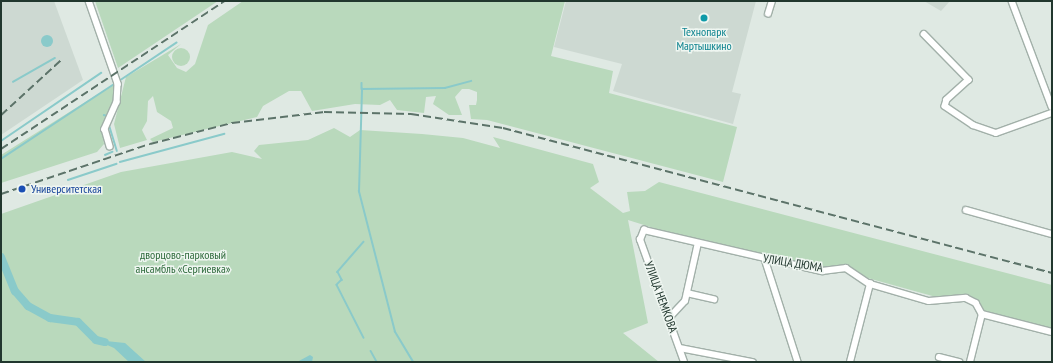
<!DOCTYPE html>
<meta charset="utf-8">
<style>
body{margin:0}
#map{position:relative;width:1053px;height:363px;overflow:hidden;background:#dfe9e3;font-family:"PT Sans Narrow",sans-serif}
div>[style]{position:absolute}
[style*='--x']{left:calc(var(--x)*1px);top:calc(var(--y)*1px);width:calc(var(--w)*1px);rotate:calc(var(--a)*1deg)}
.built>*{inset:0;background:#cdd9d2}
.green>*{inset:0;background:#b9d9bc}
.round{border-radius:50%}
.water>*{inset:0;background:#8acaca}
.stream>*{height:1.5px;margin:-0.75px;padding:0 0.75px;transform-origin:0.75px;border-radius:0.75px;background:#8acaca}
.river>*{height:8px;margin:-4px;padding:0 4px;transform-origin:4px;border-radius:4px;background:#8acaca}
.roads{filter:drop-shadow(1px 0 #a2b0a9) drop-shadow(-1px 0 #a2b0a9) drop-shadow(0 1px #a2b0a9) drop-shadow(0 -1px #a2b0a9)}
.minor>*{height:5.5px;margin:-2.75px;padding:0 2.75px;transform-origin:2.75px;border-radius:2.75px;background:#fff}
.rail>*{height:1.5px;margin-top:-0.75px;transform-origin:0;background:repeating-linear-gradient(90deg,#5c7369 0 8px,transparent 0 12px)}
.dots>*{width:11px;height:11px;translate:-50% -50%;box-sizing:border-box;border:2px solid #eff6f1;border-radius:50%}
span{translate:-50% -50%;white-space:nowrap;text-align:center;line-height:1.15;-webkit-text-stroke:3px #eff6f1;paint-order:stroke}
.culture-label{font-size:12px;color:#0d838f}
.transit-label{font-size:12px;color:#164399}
.left{translate:0 -50%;text-align:left}
.park-label{font-size:12px;color:#2f6b3c}
.street-label{font-size:12px;color:#21372e}
.frame{position:absolute;inset:0;border:2px solid #21372e;pointer-events:none}
</style>
<div id="map">
<div class="built">
<i style="clip-path:polygon(1px 1px,54px 1px,83px 80px,1px 135px)"></i>
<i style="clip-path:polygon(566px 1px,756px 1px,732px 92px,741px 94px,733px 124px,613px 91px,622px 64px,554px 47px)"></i>
<i style="clip-path:polygon(924px 1px,950px 1px,941px 11px)"></i>
</div>
<div class="green">
<i style="clip-path:polygon(95px 1px,218px 1px,118px 68px)"></i>
<i style="clip-path:polygon(243px 1px,565px 1px,551px 56px,613px 71px,609px 93px,737px 127px,723px 182px,487px 120px,471px 119px,469px 105px,476px 105px,477px 100px,477px 92px,469px 89px,462px 89px,455px 97px,462px 115px,449px 115px,433px 104px,436px 96px,426px 97px,424px 113px,397px 110px,390px 100px,380px 105px,355px 104px,312px 111px,301px 91px,289px 91px,263px 106px,257px 117px,153px 142px,150px 139px,173px 128px,171px 121px,157px 112px,153px 96px,148px 101px,147px 121px,142px 130px,147px 140px,120px 148px,114px 124px,126px 77px,181px 44px,168px 55px,177px 68px,186px 72px,195px 64px,208px 25px)"></i>
<i class="round" style="left:172px;top:48px;width:18px;height:18px"></i>
<i style="clip-path:polygon(114px 84px,114px 101px,102px 128px,104px 144px,97px 152px,1px 183px,1px 155px)"></i>
<i style="clip-path:polygon(334px 128px,350px 137px,360px 130px,422px 134px,463px 138px,500px 148px,493px 137px,593px 164px,599px 182px,590px 188px,623px 213px,630px 211px,627px 192px,645px 191px,659px 182px,1052px 285px,1052px 330px,985px 312px,969px 295px,936px 297px,846px 272px,743px 256px,628px 220px,648px 323px,623px 333px,659px 362px,1px 362px,1px 214px,121px 172px,232px 152px,262px 159px,254px 151px,259px 145px,308px 140px)"></i>
</div>
<div class="water">
<i class="round" style="left:41px;top:35px;width:12px;height:12px"></i>
<i style="clip-path:polygon(96px 340px,125px 343px,146px 362px,129px 362px,114px 348px)"></i>
<i style="clip-path:polygon(310px 355px,313px 357px,312px 362px,297px 362px)"></i>
</div>
<div class="stream">
<i style="--x:119;--y:81;--w:69;--a:-33.7"></i>
<i style="--x:13;--y:82;--w:48;--a:-29.7"></i>
<i style="--x:362;--y:83;--w:6;--a:90"></i>
<i style="--x:104;--y:115;--w:3;--a:18"></i>
<i style="--x:112;--y:119;--w:6;--a:121"></i>
<i style="--x:109;--y:124;--w:28;--a:73"></i>
<i style="--x:1;--y:141;--w:121;--a:-34.2"></i>
<i style="--x:105;--y:155;--w:8;--a:-23"></i>
<i style="--x:1;--y:159;--w:138;--a:-33.5"></i>
<i style="--x:120;--y:162;--w:108;--a:-15.1"></i>
<i style="--x:68;--y:180;--w:51;--a:-18.4"></i>
<i style="--x:364;--y:242;--w:40;--a:131"></i>
<i style="--x:338;--y:272;--w:9;--a:63"></i>
<i style="--x:342;--y:280;--w:7;--a:135"></i>
<i style="--x:337;--y:285;--w:59;--a:63"></i>
<i style="--x:371;--y:351;--w:13;--a:61"></i>
<i style="--x:413;--y:362;--w:35;--a:-121"></i>
<i style="--x:395;--y:332;--w:145;--a:-104.4"></i>
<i style="--x:359;--y:192;--w:103;--a:-88.3"></i>
<i style="--x:362;--y:89;--w:83;--a:-0.7"></i>
<i style="--x:445;--y:88;--w:27;--a:-15"></i>
</div>
<div class="river">
<i style="--x:1;--y:257;--w:37;--a:68"></i>
<i style="--x:15;--y:291;--w:20;--a:49"></i>
<i style="--x:28;--y:306;--w:25;--a:29"></i>
<i style="--x:50;--y:318;--w:28;--a:8"></i>
<i style="--x:78;--y:322;--w:25;--a:45"></i>
<i style="--x:96;--y:340;--w:9;--a:13"></i>
</div>
<div class="roads">
<div class="minor">
<i style="--x:89;--y:1;--w:88;--a:70.7"></i>
<i style="--x:118;--y:84;--w:18;--a:93"></i>
<i style="--x:117;--y:102;--w:30;--a:114"></i>
<i style="--x:105;--y:129;--w:18;--a:74"></i>
<i style="--x:1012;--y:1;--w:113;--a:69.3"></i>
<i style="--x:768;--y:14;--w:14;--a:-73"></i>
<i style="--x:924;--y:34;--w:64;--a:45.6"></i>
<i style="--x:969;--y:80;--w:30;--a:138"></i>
<i style="--x:947;--y:100;--w:6;--a:108"></i>
<i style="--x:945;--y:106;--w:34;--a:34"></i>
<i style="--x:973;--y:125;--w:24;--a:19"></i>
<i style="--x:996;--y:133;--w:59;--a:-19.7"></i>
<i style="--x:966;--y:210;--w:89;--a:15.6"></i>
<i style="--x:765;--y:259;--w:108;--a:72.2"></i>
<i style="--x:687;--y:293;--w:28;--a:13"></i>
<i style="--x:669;--y:318;--w:23;--a:-47"></i>
<i style="--x:685;--y:301;--w:59;--a:-77.4"></i>
<i style="--x:680;--y:348;--w:74;--a:10.9"></i>
<i style="--x:939;--y:357;--w:21;--a:14"></i>
<i style="--x:684;--y:362;--w:130;--a:-109.8"></i>
<i style="--x:640;--y:240;--w:11;--a:-68"></i>
<i style="--x:644;--y:230;--w:183;--a:13"></i>
<i style="--x:822;--y:271;--w:24;--a:-7"></i>
<i style="--x:846;--y:268;--w:29;--a:34"></i>
<i style="--x:870;--y:284;--w:61;--a:16.1"></i>
<i style="--x:929;--y:301;--w:37;--a:-5"></i>
<i style="--x:966;--y:298;--w:11;--a:27"></i>
<i style="--x:976;--y:303;--w:13;--a:61"></i>
<i style="--x:982;--y:314;--w:72;--a:14.4"></i>
<i style="--x:850;--y:362;--w:81;--a:-75.6"></i>
<i style="--x:970;--y:362;--w:49;--a:-76"></i>
</div>
</div>
<div class="rail">
<i style="--x:1;--y:115;--w:81;--a:-42.5"></i>
<i style="--x:1;--y:149;--w:268;--a:-33.5"></i>
<i style="--x:1;--y:194;--w:157;--a:-18.6"></i>
<i style="--x:150;--y:144;--w:85;--a:-14.4"></i>
<i style="--x:232;--y:123;--w:93;--a:-6.8"></i>
<i style="--x:324;--y:112;--w:87;--a:1.3"></i>
<i style="--x:411;--y:114;--w:93;--a:8.7"></i>
<i style="--x:503;--y:128;--w:568;--a:14.79"></i>
</div>
<div class="dots">
<i style="left:704px;top:18px;background:#0f9aa8"></i>
<i style="left:22px;top:189px;background:#1a4fb4"></i>
</div>
<div class="culture-label">
<span style="left:704px;top:39px">Технопарк<br>Мартышкино</span>
</div>
<div class="transit-label">
<span class="left" style="left:31px;top:189px">Университетская</span>
</div>
<div class="park-label">
<span style="left:183px;top:262px">дворцово-парковый<br>ансамбль «Сергиевка»</span>
</div>
<div class="street-label">
<span style="left:793px;top:263px;rotate:9deg">УЛИЦА ДЮМА</span>
<span style="left:661px;top:297px;rotate:70deg">УЛИЦА НЕМКОВА</span>
</div>
<div class="frame"></div>
</div>
